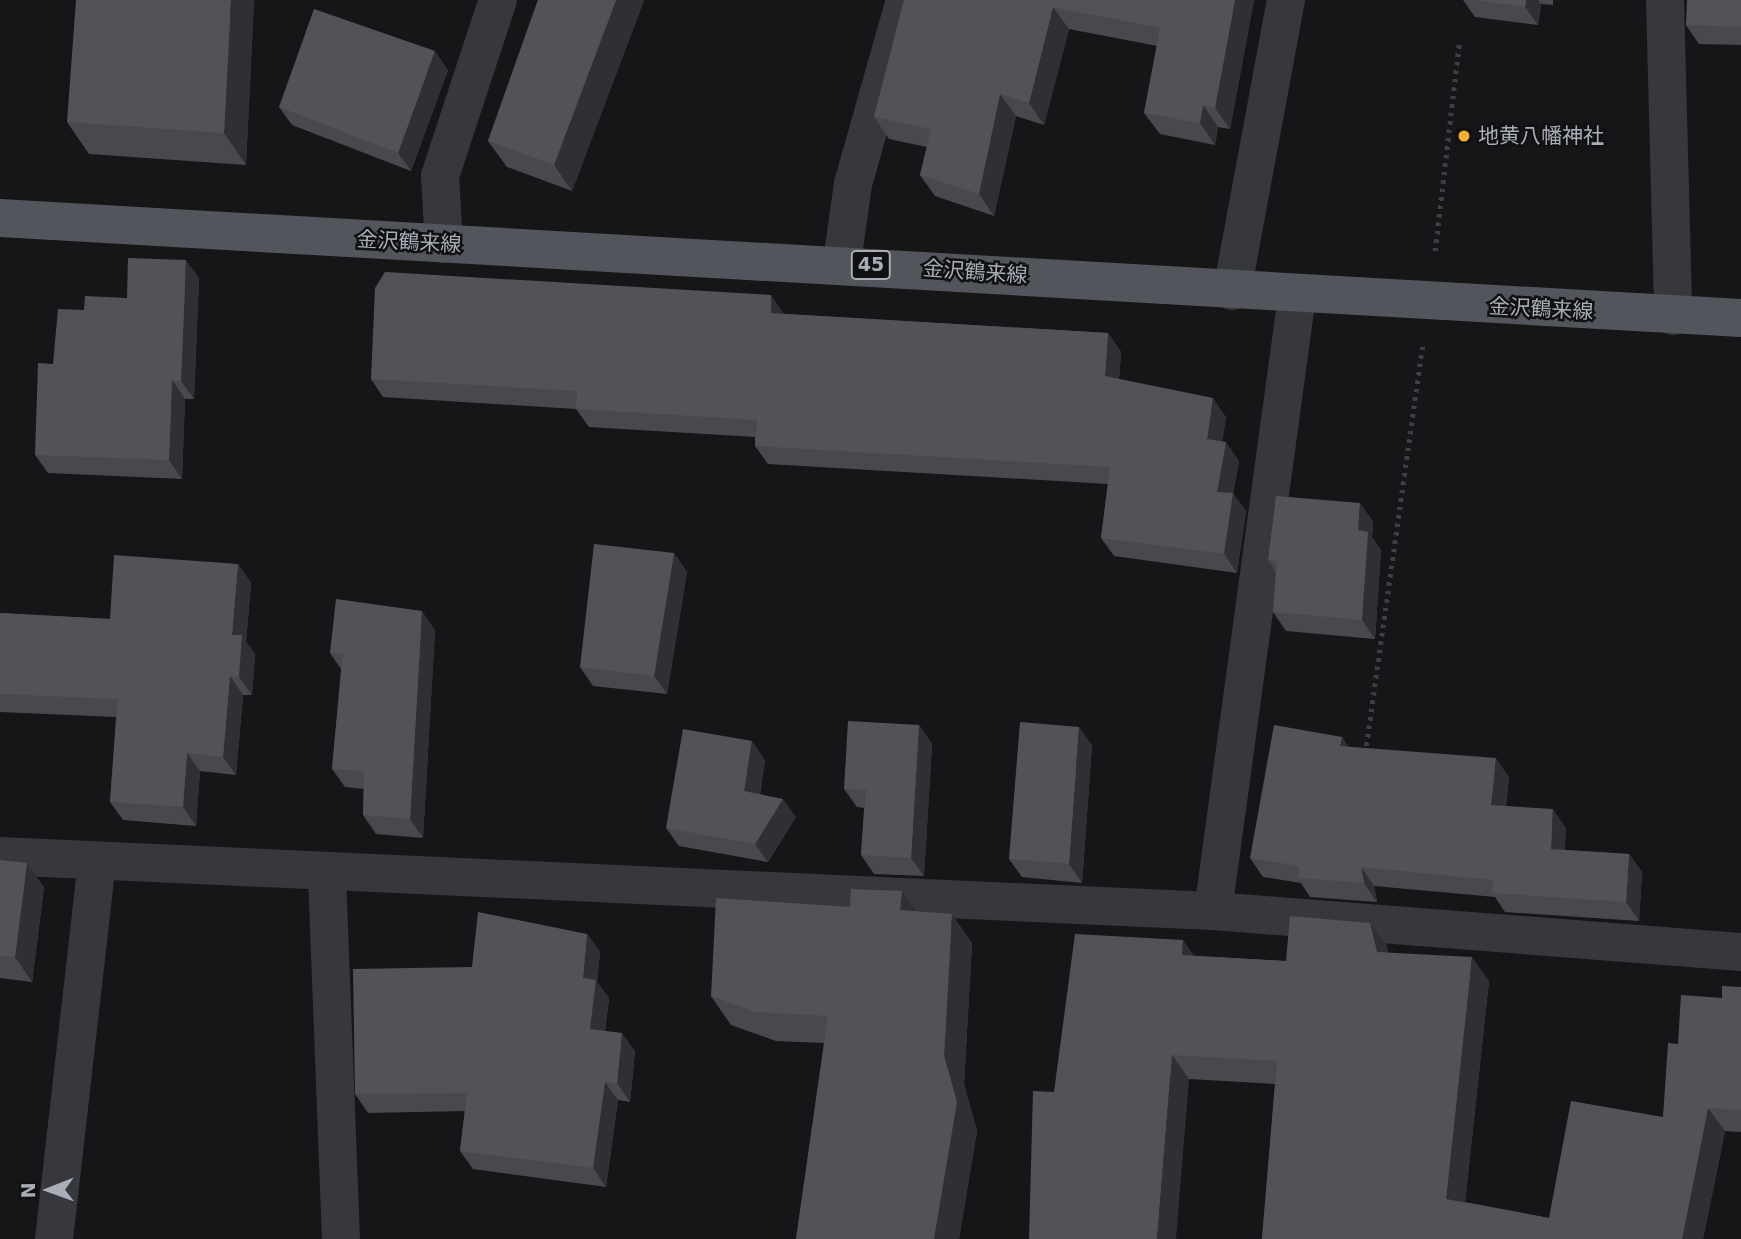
<!DOCTYPE html>
<meta charset="utf-8">
<style>
body{margin:0}
#map{position:relative;width:1741px;height:1239px;overflow:hidden;background:#161618;font-family:"DejaVu Sans","Noto Sans JP",sans-serif}
div>[style]{position:absolute}
[style*='--x']{left:calc(var(--x)*1px);top:calc(var(--y)*1px);width:calc(var(--w)*1px);rotate:calc(var(--a)*1deg)}
.path>*{height:4.5px;margin-top:-2.25px;transform-origin:0;background:repeating-linear-gradient(90deg,#3d3f44 0 3.5px,transparent 0 8.5px)}
.minor>*{height:38px;margin:-19px;padding:0 19px;transform-origin:19px;border-radius:19px;background:#37383d}
.primary>*{height:38px;margin:-19px;padding:0 19px;transform-origin:19px;border-radius:19px;background:#53555c}
.wall>*{inset:0;background:#47494d}
.shaded-wall>*{inset:0;background:#2f3033}
.building>*{inset:0;background:#525359}
.dots>*{width:19px;height:19px;translate:-50% -50%;box-sizing:border-box;border:4px solid #111113;border-radius:50%}
span{translate:-50% -50%;white-space:nowrap;text-align:center;line-height:1.15;-webkit-text-stroke:5px #111113;paint-order:stroke}
.shield-label span{padding:2px 5px;background:#111113;border:2px solid;border-radius:5px;-webkit-text-stroke-width:0}
.shield-label{font-size:19px;color:#a8adb8;font-weight:700}
.poi-label{font-size:21px;color:#a8adb8}
.left{translate:0 -50%;text-align:left}
.street-label{font-size:21px;color:#a8adb8}
.north{position:absolute;left:14px;top:1155px;width:70px;height:70px;-webkit-text-stroke:5px #111113;paint-order:stroke;rotate:269deg;font-size:19px;font-weight:700;line-height:28px;text-align:center;color:#a8adb8}
.north::after{content:'';display:block;margin:auto;width:24px;height:32px;background:#a8adb8;clip-path:polygon(50% 0,100% 100%,50% 72%,0 100%)}
</style>
<div id="map">
<div class="path">
<i style="--x:1435;--y:251;--w:209;--a:-83.4"></i>
<i style="--x:1365;--y:754;--w:412;--a:-82"></i>
</div>
<div class="minor">
<i style="--x:1665;--y:0;--w:316;--a:88.5"></i>
<i style="--x:444;--y:244;--w:68;--a:-93.4"></i>
<i style="--x:440;--y:176;--w:185;--a:-71.8"></i>
<i style="--x:842;--y:262;--w:79;--a:-82"></i>
<i style="--x:853;--y:184;--w:191;--a:-74.2"></i>
<i style="--x:1232;--y:291;--w:296;--a:-79.5"></i>
<i style="--x:0;--y:856;--w:1214;--a:2.6"></i>
<i style="--x:1213;--y:911;--w:530;--a:4.44"></i>
<i style="--x:327;--y:875;--w:364;--a:87.8"></i>
<i style="--x:1213;--y:911;--w:621;--a:-82.22"></i>
<i style="--x:54;--y:1239;--w:380;--a:-83.5"></i>
</div>
<div class="primary">
<i style="--x:0;--y:218;--w:1744;--a:3.29"></i>
</div>
<div class="wall">
<i style="clip-path:polygon(254px 0,246px 165px,89px 154px,67px 122px)"></i>
<i style="clip-path:polygon(538px 0,644px 0,572px 191px,507px 167px,488px 141px)"></i>
<i style="clip-path:polygon(904px 0,1254px 0,1230px 129px,1218px 127px,1215px 145px,1160px 134px,1144px 113px,1157px 46px,1069px 29px,1044px 125px,1016px 116px,994px 216px,935px 196px,920px 175px,927px 147px,889px 139px,874px 117px)"></i>
<i style="clip-path:polygon(1463px 0,1553px 0,1553px 5px,1541px 4px,1538px 25px,1475px 17px)"></i>
<i style="clip-path:polygon(1741px 0,1741px 45px,1699px 44px,1686px 25px)"></i>
<i style="clip-path:polygon(448px 70px,411px 171px,292px 125px,279px 107px)"></i>
<i style="clip-path:polygon(199px 278px,194px 399px,185px 399px,182px 479px,48px 473px,35px 455px,53px 364px,84px 310px)"></i>
<i style="clip-path:polygon(784px 314px,1108px 333px,1121px 352px,1119px 379px,1226px 417px,1222px 441px,1239px 461px,1233px 494px,1246px 511px,1237px 573px,1114px 556px,1101px 538px,1108px 484px,768px 464px,755px 446px,755px 437px,589px 427px,576px 409px,383px 397px,371px 379px)"></i>
<i style="clip-path:polygon(1373px 521px,1372px 537px,1381px 550px,1375px 639px,1286px 631px,1273px 612px,1276px 572px,1268px 560px)"></i>
<i style="clip-path:polygon(674px 553px,687px 572px,667px 694px,593px 686px,580px 667px)"></i>
<i style="clip-path:polygon(238px 564px,251px 583px,246px 642px,255px 654px,252px 695px,243px 695px,236px 775px,200px 771px,196px 826px,123px 820px,110px 802px,116px 717px,0 712px,0 613px,110px 619px)"></i>
<i style="clip-path:polygon(435px 630px,423px 838px,376px 834px,363px 815px,364px 789px,345px 787px,332px 769px,341px 669px,330px 653px)"></i>
<i style="clip-path:polygon(919px 725px,932px 744px,924px 876px,874px 874px,861px 855px,864px 808px,857px 807px,844px 789px)"></i>
<i style="clip-path:polygon(1342px 737px,1348px 747px,1509px 777px,1506px 806px,1566px 828px,1564px 850px,1629px 854px,1642px 872px,1639px 921px,1505px 912px,1495px 897px,1374px 886px,1377px 902px,1310px 897px,1301px 883px,1263px 877px,1250px 858px)"></i>
<i style="clip-path:polygon(1092px 745px,1082px 883px,1022px 877px,1009px 859px)"></i>
<i style="clip-path:polygon(765px 760px,760px 794px,796px 817px,768px 862px,679px 846px,666px 828px)"></i>
<i style="clip-path:polygon(0 860px,44px 887px,32px 982px,0 978px)"></i>
<i style="clip-path:polygon(902px 891px,916px 912px,972px 943px,964px 1084px,977px 1131px,959px 1239px,796px 1239px,824px 1043px,776px 1041px,731px 1025px,711px 996px,850px 907px)"></i>
<i style="clip-path:polygon(1370px 923px,1387px 946px,1388px 953px,1489px 981px,1465px 1202px,1549px 1218px,1663px 1117px,1678px 1044px,1722px 998px,1741px 987px,1741px 1132px,1725px 1131px,1703px 1239px,1262px 1239px,1275px 1084px,1189px 1079px,1054px 1092px,1194px 956px,1286px 961px)"></i>
<i style="clip-path:polygon(587px 934px,600px 952px,597px 982px,609px 998px,605px 1031px,635px 1051px,630px 1102px,618px 1100px,606px 1187px,473px 1169px,460px 1151px,465px 1111px,368px 1113px,355px 1094px,472px 967px)"></i>
</div>
<div class="shaded-wall">
<i style="clip-path:polygon(231px 0,254px 0,246px 165px,224px 133px)"></i>
<i style="clip-path:polygon(616px 0,644px 0,572px 191px,554px 165px)"></i>
<i style="clip-path:polygon(1235px 0,1254px 0,1230px 129px,1215px 108px)"></i>
<i style="clip-path:polygon(1526px 0,1538px 0,1541px 4px,1538px 25px,1525px 7px)"></i>
<i style="clip-path:polygon(1053px 7px,1069px 29px,1044px 125px,1029px 103px)"></i>
<i style="clip-path:polygon(435px 51px,448px 70px,411px 171px,398px 153px)"></i>
<i style="clip-path:polygon(1000px 94px,1016px 116px,994px 216px,979px 194px)"></i>
<i style="clip-path:polygon(1203px 105px,1218px 127px,1215px 145px,1200px 123px)"></i>
<i style="clip-path:polygon(186px 260px,199px 278px,194px 399px,181px 381px)"></i>
<i style="clip-path:polygon(771px 295px,784px 314px,771px 313px)"></i>
<i style="clip-path:polygon(1108px 333px,1121px 352px,1118px 394px,1105px 376px)"></i>
<i style="clip-path:polygon(172px 380px,185px 399px,182px 479px,169px 460px)"></i>
<i style="clip-path:polygon(1213px 398px,1226px 417px,1220px 457px,1207px 439px)"></i>
<i style="clip-path:polygon(1226px 442px,1239px 461px,1233px 493px,1246px 511px,1237px 573px,1224px 554px,1217px 492px)"></i>
<i style="clip-path:polygon(1360px 503px,1373px 521px,1372px 537px,1381px 550px,1375px 639px,1362px 620px,1358px 530px)"></i>
<i style="clip-path:polygon(674px 553px,687px 572px,667px 694px,654px 676px)"></i>
<i style="clip-path:polygon(238px 564px,251px 583px,246px 642px,255px 654px,252px 695px,239px 677px,232px 635px)"></i>
<i style="clip-path:polygon(422px 611px,435px 630px,423px 838px,410px 819px)"></i>
<i style="clip-path:polygon(230px 676px,243px 695px,236px 775px,223px 757px)"></i>
<i style="clip-path:polygon(919px 725px,932px 744px,924px 876px,911px 858px)"></i>
<i style="clip-path:polygon(1079px 727px,1092px 745px,1082px 883px,1069px 864px)"></i>
<i style="clip-path:polygon(1342px 737px,1354px 756px,1340px 746px)"></i>
<i style="clip-path:polygon(752px 741px,765px 760px,757px 810px,744px 791px)"></i>
<i style="clip-path:polygon(187px 753px,200px 771px,196px 826px,183px 807px)"></i>
<i style="clip-path:polygon(1496px 758px,1509px 777px,1504px 824px,1491px 805px)"></i>
<i style="clip-path:polygon(783px 799px,796px 817px,768px 862px,755px 844px)"></i>
<i style="clip-path:polygon(1553px 809px,1566px 828px,1564px 867px,1551px 849px)"></i>
<i style="clip-path:polygon(1629px 854px,1642px 872px,1639px 921px,1626px 902px)"></i>
<i style="clip-path:polygon(27px 863px,44px 887px,32px 982px,15px 957px)"></i>
<i style="clip-path:polygon(1361px 867px,1374px 886px,1377px 902px,1364px 883px)"></i>
<i style="clip-path:polygon(902px 891px,922px 920px,900px 910px)"></i>
<i style="clip-path:polygon(952px 914px,972px 943px,964px 1084px,977px 1131px,959px 1239px,934px 1239px)"></i>
<i style="clip-path:polygon(1370px 923px,1387px 946px,1393px 976px,1377px 952px)"></i>
<i style="clip-path:polygon(587px 934px,600px 952px,597px 982px,609px 998px,603px 1048px,590px 1029px,583px 978px)"></i>
<i style="clip-path:polygon(1183px 940px,1200px 964px,1182px 955px)"></i>
<i style="clip-path:polygon(1472px 957px,1489px 981px,1463px 1222px,1446px 1199px)"></i>
<i style="clip-path:polygon(622px 1033px,635px 1051px,630px 1102px,617px 1083px)"></i>
<i style="clip-path:polygon(1172px 1055px,1189px 1079px,1176px 1239px,1157px 1239px)"></i>
<i style="clip-path:polygon(605px 1082px,618px 1100px,606px 1187px,593px 1168px)"></i>
<i style="clip-path:polygon(1708px 1108px,1725px 1131px,1703px 1239px,1682px 1239px)"></i>
</div>
<div class="building">
<i style="clip-path:polygon(76px 0,231px 0,224px 133px,67px 122px)"></i>
<i style="clip-path:polygon(538px 0,616px 0,554px 165px,488px 141px)"></i>
<i style="clip-path:polygon(904px 0,1235px 0,1215px 108px,1203px 105px,1200px 123px,1144px 113px,1160px 28px,1053px 7px,1029px 103px,1000px 94px,979px 194px,920px 175px,931px 129px,874px 117px)"></i>
<i style="clip-path:polygon(1475px 0,1526px 0,1525px 7px)"></i>
<i style="clip-path:polygon(1687px 0,1741px 0,1741px 27px,1686px 25px)"></i>
<i style="clip-path:polygon(314px 9px,435px 51px,398px 153px,279px 107px)"></i>
<i style="clip-path:polygon(128px 258px,186px 260px,181px 381px,172px 380px,169px 460px,35px 455px,38px 363px,53px 364px,58px 309px,84px 310px,85px 296px,127px 298px)"></i>
<i style="clip-path:polygon(385px 272px,771px 295px,771px 313px,1108px 333px,1105px 376px,1213px 398px,1207px 439px,1226px 442px,1217px 492px,1233px 493px,1224px 554px,1101px 538px,1110px 467px,755px 446px,757px 420px,576px 409px,577px 391px,371px 379px,375px 288px)"></i>
<i style="clip-path:polygon(1276px 496px,1360px 503px,1358px 530px,1368px 532px,1362px 620px,1273px 612px,1277px 561px,1268px 560px)"></i>
<i style="clip-path:polygon(594px 544px,674px 553px,654px 676px,580px 667px)"></i>
<i style="clip-path:polygon(114px 555px,238px 564px,232px 635px,242px 635px,239px 677px,230px 676px,223px 757px,187px 753px,183px 807px,110px 802px,118px 699px,0 694px,0 613px,110px 619px)"></i>
<i style="clip-path:polygon(336px 599px,422px 611px,410px 819px,363px 815px,364px 771px,332px 769px,343px 654px,330px 653px)"></i>
<i style="clip-path:polygon(848px 721px,919px 725px,911px 858px,861px 855px,866px 790px,844px 789px)"></i>
<i style="clip-path:polygon(1020px 722px,1079px 727px,1069px 864px,1009px 859px)"></i>
<i style="clip-path:polygon(1274px 725px,1342px 737px,1340px 746px,1496px 758px,1491px 805px,1553px 809px,1551px 849px,1629px 854px,1626px 902px,1492px 893px,1493px 880px,1361px 867px,1364px 883px,1298px 878px,1299px 866px,1250px 858px)"></i>
<i style="clip-path:polygon(683px 729px,752px 741px,744px 791px,783px 799px,755px 844px,666px 828px)"></i>
<i style="clip-path:polygon(0 860px,27px 863px,15px 957px,0 956px)"></i>
<i style="clip-path:polygon(851px 889px,902px 891px,900px 910px,952px 914px,944px 1055px,957px 1102px,934px 1239px,796px 1239px,828px 1016px,756px 1012px,711px 996px,716px 898px,850px 907px)"></i>
<i style="clip-path:polygon(478px 912px,587px 934px,583px 978px,596px 980px,590px 1029px,622px 1033px,617px 1083px,605px 1082px,593px 1168px,460px 1151px,467px 1093px,355px 1094px,353px 969px,472px 967px)"></i>
<i style="clip-path:polygon(1290px 916px,1370px 923px,1377px 952px,1472px 957px,1446px 1199px,1549px 1218px,1571px 1101px,1663px 1117px,1668px 1043px,1678px 1044px,1681px 995px,1722px 998px,1722px 986px,1741px 987px,1741px 1110px,1708px 1108px,1682px 1239px,1262px 1239px,1277px 1061px,1172px 1055px,1157px 1239px,1029px 1239px,1033px 1091px,1054px 1092px,1075px 934px,1183px 940px,1182px 955px,1286px 961px)"></i>
</div>
<div class="dots">
<i style="left:1464px;top:136px;background:#f2b134"></i>
</div>
<div class="shield-label">
<span style="left:871px;top:265px">45</span>
</div>
<div class="poi-label">
<span class="left" style="left:1478px;top:136px">地黄八幡神社</span>
</div>
<div class="street-label">
<span style="left:409px;top:242px;rotate:3deg">金沢鶴来線</span>
<span style="left:975px;top:272px;rotate:4deg">金沢鶴来線</span>
<span style="left:1541px;top:309px;rotate:3deg">金沢鶴来線</span>
</div>
<div class="north">N</div>
</div>
